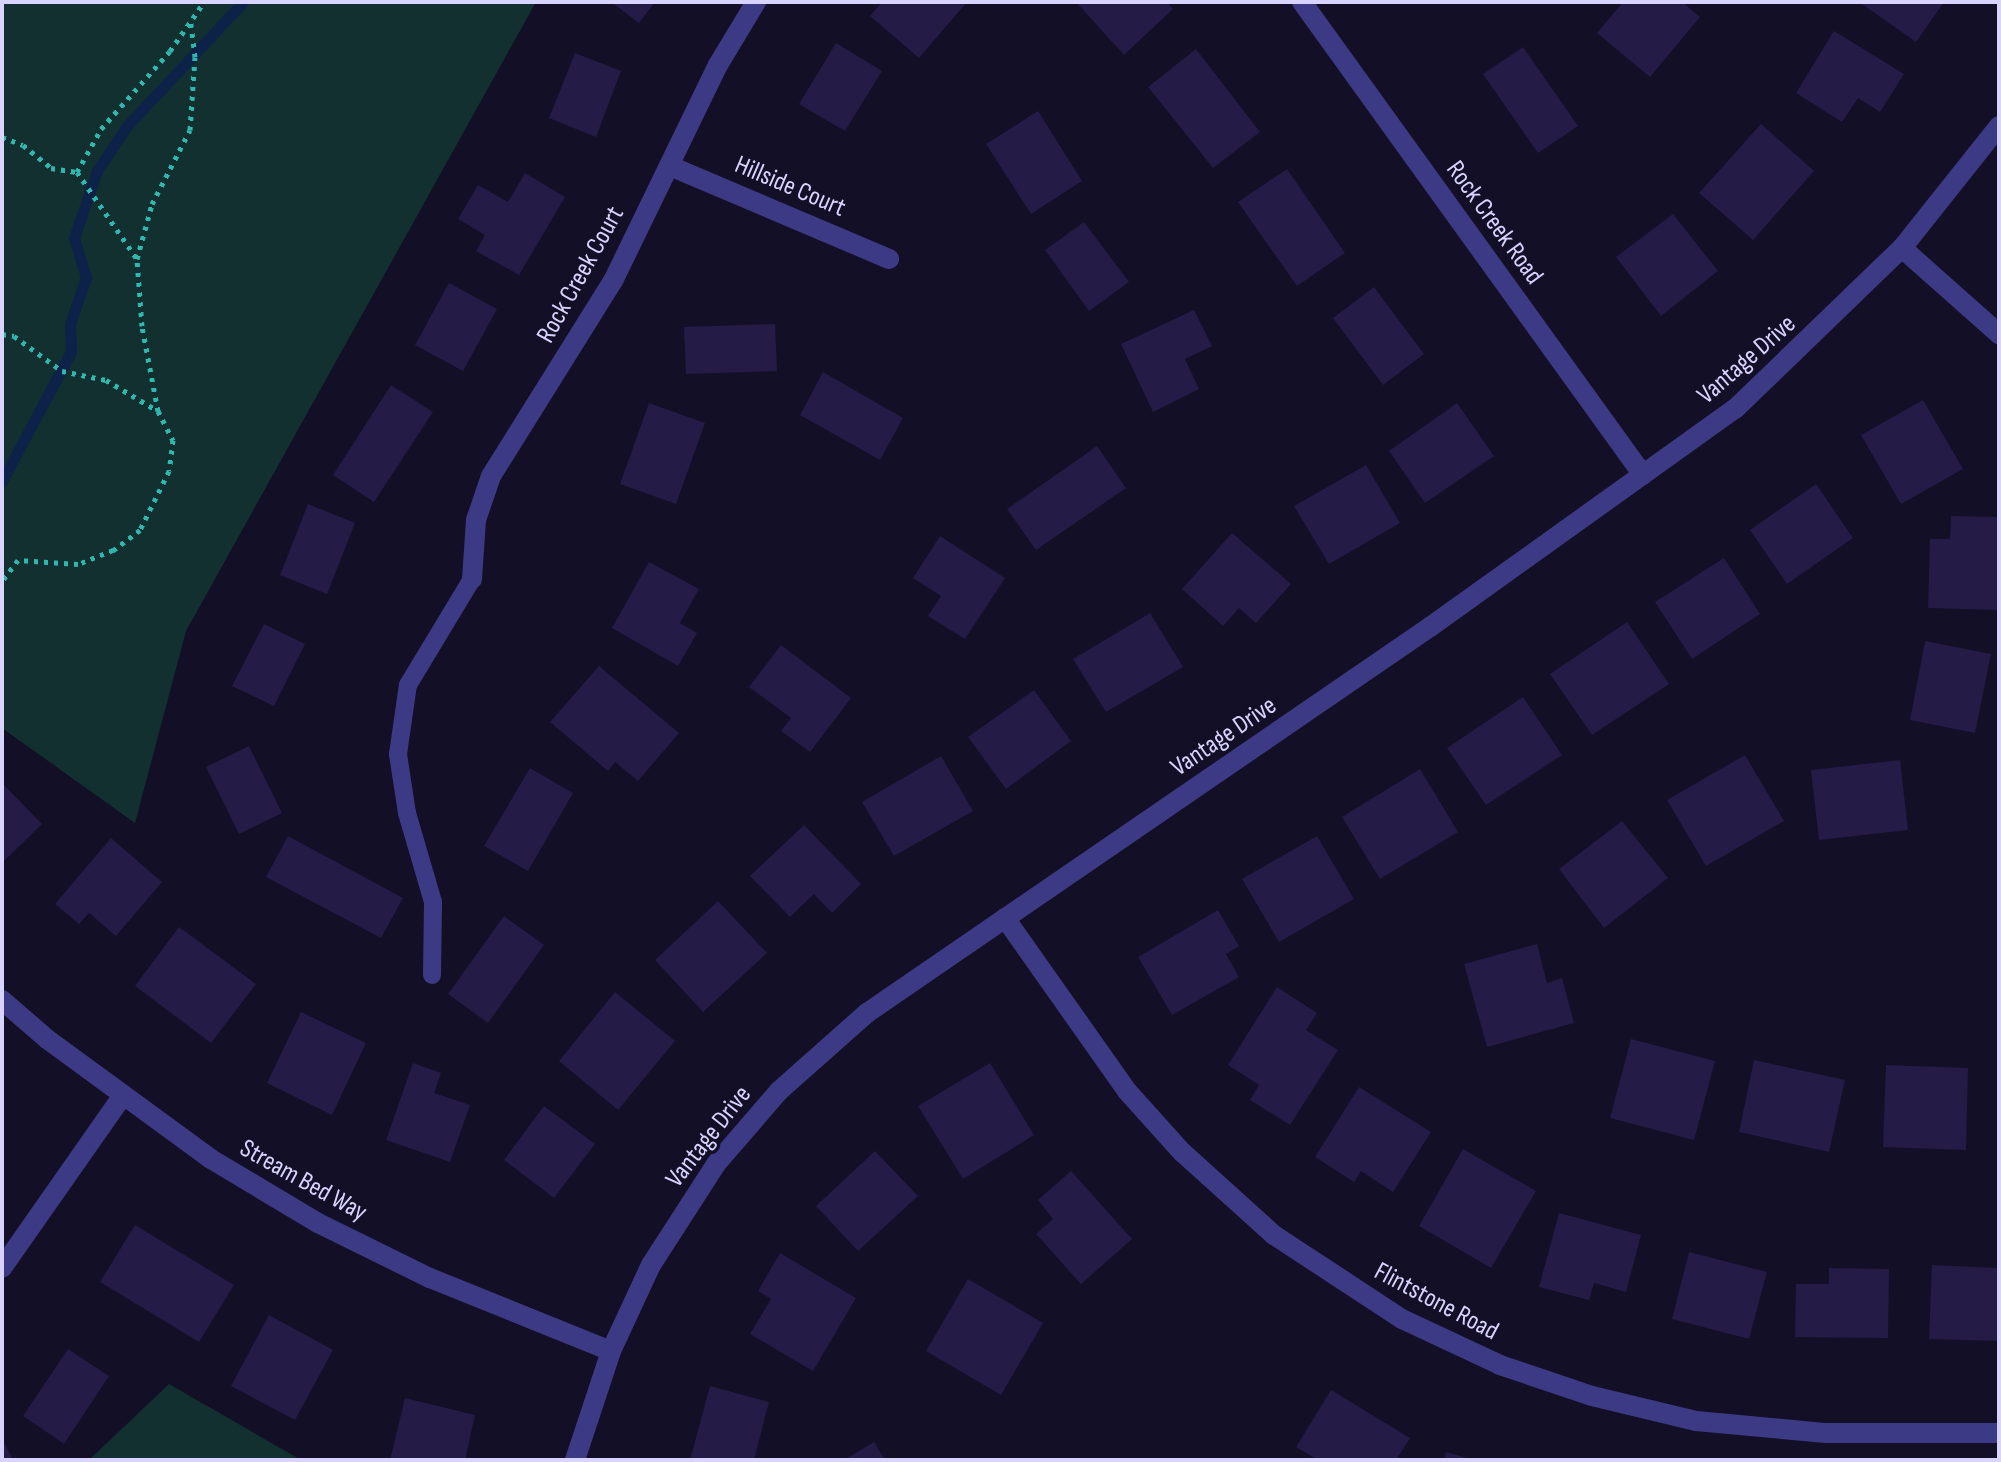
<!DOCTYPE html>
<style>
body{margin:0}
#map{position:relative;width:2001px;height:1462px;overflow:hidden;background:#130f26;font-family:"Sofia Sans Condensed",sans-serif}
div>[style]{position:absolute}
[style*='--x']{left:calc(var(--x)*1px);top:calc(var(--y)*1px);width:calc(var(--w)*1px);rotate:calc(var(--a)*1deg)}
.green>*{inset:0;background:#12302f}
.stream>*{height:11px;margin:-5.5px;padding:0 5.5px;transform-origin:5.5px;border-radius:5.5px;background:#0c2248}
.building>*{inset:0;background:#241b47}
.path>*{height:5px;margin-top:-2.5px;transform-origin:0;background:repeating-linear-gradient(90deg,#2fb8b0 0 4px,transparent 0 10px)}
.service>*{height:18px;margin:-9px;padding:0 9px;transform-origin:9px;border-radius:9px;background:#3d3a85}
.minor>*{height:20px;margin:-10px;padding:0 10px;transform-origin:10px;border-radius:10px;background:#3d3a85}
span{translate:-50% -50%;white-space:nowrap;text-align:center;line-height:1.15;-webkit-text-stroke:7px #130f26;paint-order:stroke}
.street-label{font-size:26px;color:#d9d4ff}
.frame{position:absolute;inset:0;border:4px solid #d9d4ff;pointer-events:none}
</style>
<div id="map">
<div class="green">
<i style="clip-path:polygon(2px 2px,536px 2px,186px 631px,135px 823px,2px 728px)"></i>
<i style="clip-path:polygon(169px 1384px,301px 1460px,89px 1460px)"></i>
</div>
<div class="stream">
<i style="--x:2;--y:481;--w:146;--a:-61.9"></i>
<i style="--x:71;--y:352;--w:28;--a:-92"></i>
<i style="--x:70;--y:324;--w:50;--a:-71.2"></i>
<i style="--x:86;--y:277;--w:41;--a:-107.1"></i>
<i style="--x:74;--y:238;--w:71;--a:-71.1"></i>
<i style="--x:97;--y:171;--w:53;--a:-56.6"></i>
<i style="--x:126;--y:127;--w:171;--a:-46.9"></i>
</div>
<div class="building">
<i style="clip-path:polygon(611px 2px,655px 2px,639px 23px)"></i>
<i style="clip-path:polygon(882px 2px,967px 2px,919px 58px,870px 16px)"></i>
<i style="clip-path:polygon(1076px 2px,1167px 2px,1173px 9px,1124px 55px)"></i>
<i style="clip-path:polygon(1623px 2px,1682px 2px,1700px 17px,1650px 77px,1597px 33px)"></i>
<i style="clip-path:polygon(1859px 2px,1944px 2px,1916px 42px)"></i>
<i style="clip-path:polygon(1834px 31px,1904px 74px,1880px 112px,1858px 98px,1842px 122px,1796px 93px)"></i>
<i style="clip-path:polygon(836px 43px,882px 71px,845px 131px,799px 104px)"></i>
<i style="clip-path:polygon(1523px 47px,1578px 126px,1538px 153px,1483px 74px)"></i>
<i style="clip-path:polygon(1196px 49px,1260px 132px,1213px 168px,1148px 87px)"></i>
<i style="clip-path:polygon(575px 53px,621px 71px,596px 137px,549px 118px)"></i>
<i style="clip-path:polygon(1038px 111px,1082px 181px,1031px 214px,986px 144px)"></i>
<i style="clip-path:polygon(1761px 124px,1814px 171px,1753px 240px,1699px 193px)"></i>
<i style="clip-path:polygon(1287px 169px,1345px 253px,1297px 286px,1238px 202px)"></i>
<i style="clip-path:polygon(525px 173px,565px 197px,519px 275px,476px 251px,485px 235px,458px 219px,478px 185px,508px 202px)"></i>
<i style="clip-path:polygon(1673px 214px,1718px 271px,1661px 316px,1616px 257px)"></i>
<i style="clip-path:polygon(1084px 222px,1129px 282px,1089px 311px,1045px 250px)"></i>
<i style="clip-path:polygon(449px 283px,497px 309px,463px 371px,415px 345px)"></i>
<i style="clip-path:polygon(1374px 287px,1424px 354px,1383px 385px,1333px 318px)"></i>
<i style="clip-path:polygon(1194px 310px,1212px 346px,1185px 359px,1199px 389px,1153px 412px,1121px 344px)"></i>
<i style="clip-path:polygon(775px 324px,777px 371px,686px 374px,684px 327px)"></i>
<i style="clip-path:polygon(823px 372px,903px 418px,880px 460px,800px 415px)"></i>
<i style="clip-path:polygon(391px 385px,433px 412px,374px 502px,333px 475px)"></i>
<i style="clip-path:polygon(1923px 400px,1963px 469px,1901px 504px,1861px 435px)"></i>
<i style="clip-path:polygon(649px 403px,705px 423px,676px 504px,620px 484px)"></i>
<i style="clip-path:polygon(1457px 403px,1494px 456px,1425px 503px,1389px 451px)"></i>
<i style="clip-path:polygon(1097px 446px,1126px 488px,1036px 550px,1007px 509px)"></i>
<i style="clip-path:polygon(1366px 465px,1400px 523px,1329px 564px,1294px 506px)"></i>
<i style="clip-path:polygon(1816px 484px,1853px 538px,1787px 584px,1750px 530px)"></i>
<i style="clip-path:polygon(308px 504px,355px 523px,327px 594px,280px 575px)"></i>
<i style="clip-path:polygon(1951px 516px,1999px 517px,1999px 610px,1928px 608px,1930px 539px,1950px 539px)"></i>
<i style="clip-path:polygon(1232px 533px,1291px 584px,1256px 623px,1239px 608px,1223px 626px,1182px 589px)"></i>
<i style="clip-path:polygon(940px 536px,1005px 578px,965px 639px,928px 616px,941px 596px,913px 578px)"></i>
<i style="clip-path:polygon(1724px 558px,1760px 614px,1692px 659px,1655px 602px)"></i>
<i style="clip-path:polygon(649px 562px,699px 589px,680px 623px,697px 633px,678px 666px,612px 628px)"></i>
<i style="clip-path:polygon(1150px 613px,1183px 667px,1106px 712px,1073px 659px)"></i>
<i style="clip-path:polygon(1627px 622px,1669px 684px,1592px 735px,1550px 674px)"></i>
<i style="clip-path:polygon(264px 624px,305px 644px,274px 706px,232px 686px)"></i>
<i style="clip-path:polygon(1925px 641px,1991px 654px,1975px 733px,1910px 720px)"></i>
<i style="clip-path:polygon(781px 645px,851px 698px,810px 752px,781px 731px,791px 718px,749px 687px)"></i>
<i style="clip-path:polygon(599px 666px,679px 733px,638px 781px,615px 762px,608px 771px,550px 722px)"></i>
<i style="clip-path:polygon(1034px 690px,1071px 741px,1006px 789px,968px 737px)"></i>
<i style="clip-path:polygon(1523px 697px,1562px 755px,1486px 805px,1447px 748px)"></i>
<i style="clip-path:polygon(249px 746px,282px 813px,239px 834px,206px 767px)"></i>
<i style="clip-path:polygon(1745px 755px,1784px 821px,1706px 866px,1667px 800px)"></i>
<i style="clip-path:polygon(941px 756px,973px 811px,894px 856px,862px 802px)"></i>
<i style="clip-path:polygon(1900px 760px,1908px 830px,1819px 840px,1811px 770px)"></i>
<i style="clip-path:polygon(530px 768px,573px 793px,528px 871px,484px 846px)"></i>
<i style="clip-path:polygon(1420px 769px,1458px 832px,1380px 879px,1342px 817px)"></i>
<i style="clip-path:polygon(2px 783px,42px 824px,2px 863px)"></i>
<i style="clip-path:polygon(1622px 821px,1668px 878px,1604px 928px,1559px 869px)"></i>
<i style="clip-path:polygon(804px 825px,861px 884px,832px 913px,814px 894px,790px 917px,750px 876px)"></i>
<i style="clip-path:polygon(288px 836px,403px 898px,381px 938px,266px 877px)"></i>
<i style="clip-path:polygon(1317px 836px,1354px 899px,1279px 942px,1242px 879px)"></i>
<i style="clip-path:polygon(111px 838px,162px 882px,116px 936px,89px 913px,79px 924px,55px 904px)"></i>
<i style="clip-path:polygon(718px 901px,767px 953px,703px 1012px,655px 960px)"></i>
<i style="clip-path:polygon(1218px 910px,1239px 946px,1226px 954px,1239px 977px,1172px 1015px,1138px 957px)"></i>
<i style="clip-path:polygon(504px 916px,544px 945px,488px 1023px,448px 994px)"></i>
<i style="clip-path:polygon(179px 927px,256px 984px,211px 1043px,135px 986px)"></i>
<i style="clip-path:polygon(1537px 944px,1547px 983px,1562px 978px,1574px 1023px,1487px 1047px,1464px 964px)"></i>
<i style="clip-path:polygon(1277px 987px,1317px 1013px,1306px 1030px,1338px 1050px,1290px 1125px,1250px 1100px,1259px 1085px,1228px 1065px)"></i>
<i style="clip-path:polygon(615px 992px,675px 1041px,618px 1110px,559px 1061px)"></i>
<i style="clip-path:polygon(301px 1012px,366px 1043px,332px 1115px,267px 1083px)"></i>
<i style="clip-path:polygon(1631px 1039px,1715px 1061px,1694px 1140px,1610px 1118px)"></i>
<i style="clip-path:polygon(1754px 1060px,1845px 1080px,1829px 1152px,1739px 1132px)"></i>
<i style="clip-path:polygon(413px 1063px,441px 1073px,434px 1093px,470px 1105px,450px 1162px,386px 1140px)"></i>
<i style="clip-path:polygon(990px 1063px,1034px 1135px,963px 1179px,918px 1106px)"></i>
<i style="clip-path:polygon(1886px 1065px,1968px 1068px,1966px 1150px,1883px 1147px)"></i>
<i style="clip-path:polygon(1359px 1087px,1431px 1132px,1393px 1192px,1361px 1171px,1354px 1182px,1315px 1157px)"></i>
<i style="clip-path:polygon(544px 1106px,595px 1144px,554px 1198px,504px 1160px)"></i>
<i style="clip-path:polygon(1463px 1149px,1536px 1191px,1491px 1268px,1419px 1226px)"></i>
<i style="clip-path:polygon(875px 1151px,918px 1196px,858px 1251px,816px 1206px)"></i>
<i style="clip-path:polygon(1071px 1171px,1132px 1239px,1081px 1284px,1036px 1234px,1053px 1219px,1038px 1200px)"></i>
<i style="clip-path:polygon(1559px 1213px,1641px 1235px,1626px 1292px,1594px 1283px,1589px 1300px,1539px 1287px)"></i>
<i style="clip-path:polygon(135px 1225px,234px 1285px,199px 1342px,100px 1282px)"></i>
<i style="clip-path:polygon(1689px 1252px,1767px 1272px,1749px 1339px,1672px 1319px)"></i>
<i style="clip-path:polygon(780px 1253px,856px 1298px,813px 1371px,750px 1334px,771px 1299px,758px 1291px)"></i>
<i style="clip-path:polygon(1932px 1265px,1999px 1268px,1999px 1341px,1929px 1339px)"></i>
<i style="clip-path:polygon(1829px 1268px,1889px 1269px,1888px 1338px,1795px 1337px,1796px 1284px,1829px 1284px)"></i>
<i style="clip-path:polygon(968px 1279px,1043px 1323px,1001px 1395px,926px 1351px)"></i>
<i style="clip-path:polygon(269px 1315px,333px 1350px,295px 1420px,231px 1386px)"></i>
<i style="clip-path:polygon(68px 1349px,109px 1376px,64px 1444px,23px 1416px)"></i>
<i style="clip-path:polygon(710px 1386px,769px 1402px,754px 1460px,690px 1460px)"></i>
<i style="clip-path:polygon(1331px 1390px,1410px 1438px,1396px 1460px,1318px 1460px,1296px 1447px)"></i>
<i style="clip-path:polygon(405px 1398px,475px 1415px,465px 1460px,390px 1460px)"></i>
<i style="clip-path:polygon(2px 1438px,13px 1460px,2px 1460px)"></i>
<i style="clip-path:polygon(874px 1442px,885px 1460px,844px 1460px)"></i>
<i style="clip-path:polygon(1446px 1452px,1470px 1459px,1470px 1460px,1444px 1460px)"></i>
</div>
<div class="path">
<i style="--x:2;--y:137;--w:22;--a:21"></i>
<i style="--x:23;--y:145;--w:36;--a:39"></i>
<i style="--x:51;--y:168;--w:26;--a:9"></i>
<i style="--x:77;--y:172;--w:49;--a:-60.8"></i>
<i style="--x:101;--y:129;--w:104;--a:-48.5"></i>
<i style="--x:170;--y:51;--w:60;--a:-55.2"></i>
<i style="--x:77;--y:172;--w:106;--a:55.4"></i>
<i style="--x:2;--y:334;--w:12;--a:9"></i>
<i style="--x:14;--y:336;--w:59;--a:36.1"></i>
<i style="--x:62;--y:371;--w:45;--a:11.6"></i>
<i style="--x:106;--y:380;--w:61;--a:30.8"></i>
<i style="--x:158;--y:411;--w:33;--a:63"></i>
<i style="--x:173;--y:440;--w:31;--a:97"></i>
<i style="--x:169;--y:471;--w:66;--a:116.2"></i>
<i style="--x:140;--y:530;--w:34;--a:143"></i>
<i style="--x:113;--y:550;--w:38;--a:158"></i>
<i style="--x:78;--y:564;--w:60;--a:-176.2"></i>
<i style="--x:18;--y:560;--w:26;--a:127"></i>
<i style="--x:158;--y:411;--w:86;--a:-100.7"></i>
<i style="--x:142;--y:326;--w:67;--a:-94.3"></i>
<i style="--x:137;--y:259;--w:57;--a:-74.7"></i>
<i style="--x:152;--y:204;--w:83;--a:-62.8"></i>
<i style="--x:190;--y:130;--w:73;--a:-86.1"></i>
<i style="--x:195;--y:57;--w:35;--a:-97"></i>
</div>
<div class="service">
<i style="--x:432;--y:975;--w:73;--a:-89.2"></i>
<i style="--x:433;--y:902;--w:93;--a:-106.3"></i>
<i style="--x:407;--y:813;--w:60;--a:-98.7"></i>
<i style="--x:398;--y:754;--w:70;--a:-81.8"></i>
<i style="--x:408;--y:685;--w:124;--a:-58.9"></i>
</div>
<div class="minor">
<i style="--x:1302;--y:2;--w:583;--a:54.21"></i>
<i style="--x:670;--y:166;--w:238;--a:23"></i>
<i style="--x:1902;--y:248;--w:130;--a:41.6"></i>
<i style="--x:472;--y:579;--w:59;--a:-86.1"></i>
<i style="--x:476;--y:520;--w:46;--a:-71.2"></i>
<i style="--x:491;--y:476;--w:232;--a:-58"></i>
<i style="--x:614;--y:279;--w:238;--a:-64.1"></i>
<i style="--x:718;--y:65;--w:74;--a:-58.9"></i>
<i style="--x:1005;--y:918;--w:212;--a:54.8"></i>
<i style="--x:1127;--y:1091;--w:82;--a:48"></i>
<i style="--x:1182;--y:1152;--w:124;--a:42.1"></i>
<i style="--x:1274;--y:1235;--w:153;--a:33.3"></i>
<i style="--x:1402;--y:1319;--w:108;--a:25.1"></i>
<i style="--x:1500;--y:1365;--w:97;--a:18.6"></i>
<i style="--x:1592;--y:1396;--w:107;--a:13.5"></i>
<i style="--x:1696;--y:1421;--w:131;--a:5.3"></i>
<i style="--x:1826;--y:1433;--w:173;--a:0"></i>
<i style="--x:2;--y:1000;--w:60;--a:40.9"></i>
<i style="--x:47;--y:1039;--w:203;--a:36.2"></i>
<i style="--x:211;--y:1159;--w:125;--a:30.9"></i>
<i style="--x:318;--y:1223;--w:125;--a:26.2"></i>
<i style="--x:430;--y:1278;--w:195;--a:22"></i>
<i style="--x:2;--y:1268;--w:211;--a:-55"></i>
<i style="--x:575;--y:1460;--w:115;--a:-71.7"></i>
<i style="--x:611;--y:1351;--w:95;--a:-65.1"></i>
<i style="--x:651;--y:1265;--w:120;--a:-57.2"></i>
<i style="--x:716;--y:1164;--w:96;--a:-49.2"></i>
<i style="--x:779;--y:1091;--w:118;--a:-41.6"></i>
<i style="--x:867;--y:1013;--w:683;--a:-34.44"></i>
<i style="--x:1430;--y:627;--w:375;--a:-35.6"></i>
<i style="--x:1735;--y:409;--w:232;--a:-44"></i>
<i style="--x:1902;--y:248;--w:156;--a:-51.5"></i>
</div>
<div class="street-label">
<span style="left:790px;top:187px;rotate:23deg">Hillside Court</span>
<span style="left:1494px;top:223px;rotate:54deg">Rock Creek Road</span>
<span style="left:581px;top:275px;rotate:-61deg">Rock Creek Court</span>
<span style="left:1747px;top:360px;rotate:-41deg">Vantage Drive</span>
<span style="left:1224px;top:737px;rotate:-34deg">Vantage Drive</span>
<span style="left:709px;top:1137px;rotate:-52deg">Vantage Drive</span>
<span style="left:303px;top:1181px;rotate:29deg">Stream Bed Way</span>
<span style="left:1436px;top:1302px;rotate:28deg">Flintstone Road</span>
</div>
<div class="frame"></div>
</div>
